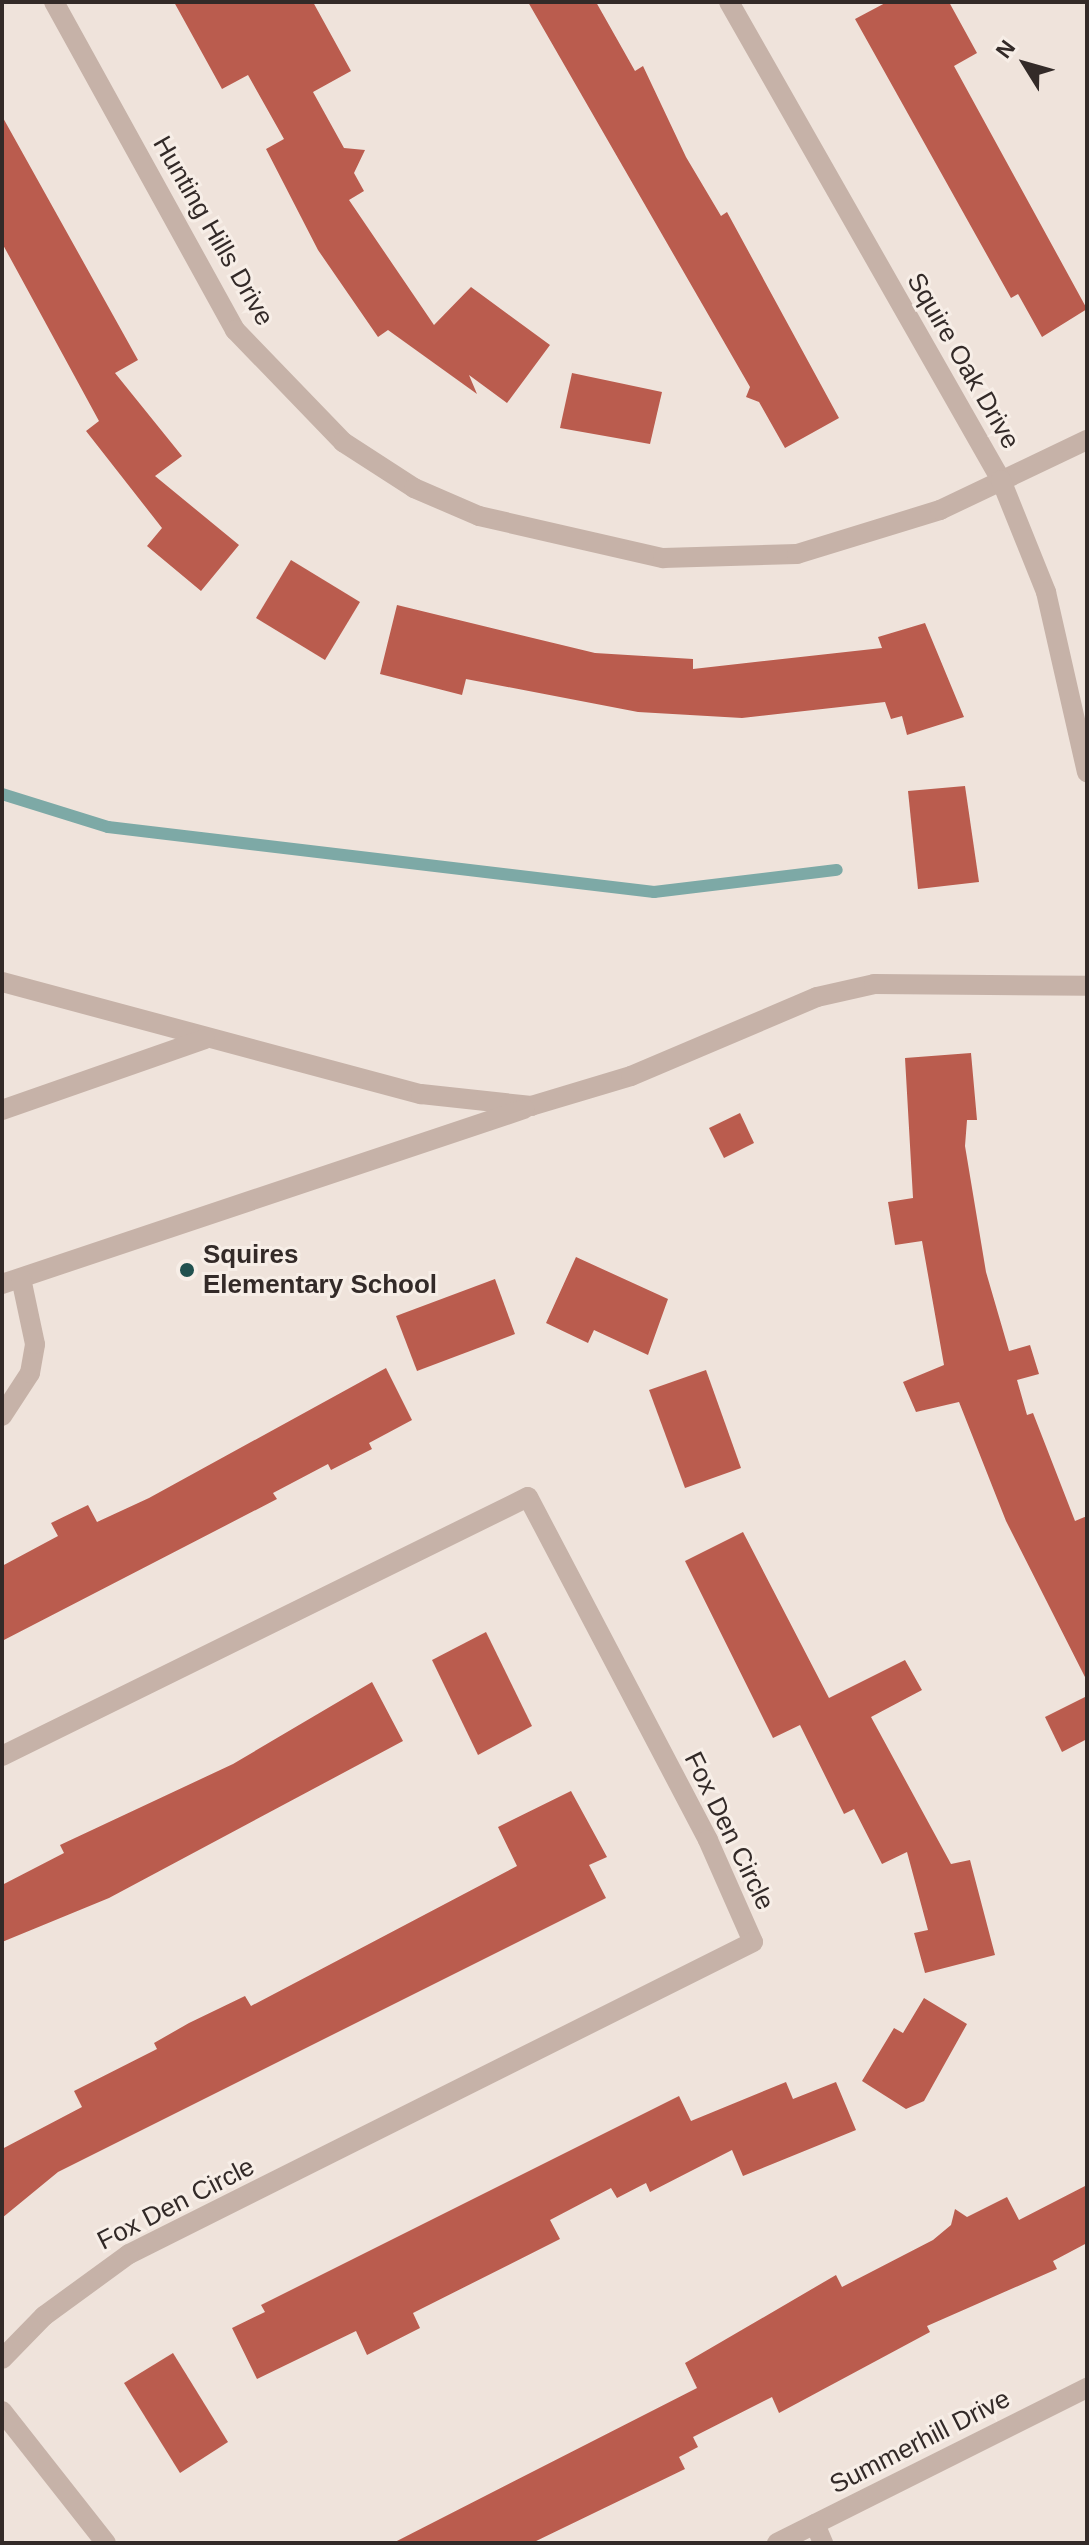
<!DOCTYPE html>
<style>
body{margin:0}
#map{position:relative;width:1089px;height:2545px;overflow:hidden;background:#efe3db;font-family:Helvetica,sans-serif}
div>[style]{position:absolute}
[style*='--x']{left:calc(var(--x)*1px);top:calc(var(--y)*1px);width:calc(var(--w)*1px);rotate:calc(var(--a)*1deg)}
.stream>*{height:12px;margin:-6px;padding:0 6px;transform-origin:6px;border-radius:6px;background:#7da9a6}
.building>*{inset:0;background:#ba5c4e}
.service>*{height:20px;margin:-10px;padding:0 10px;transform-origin:10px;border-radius:10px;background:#c6b2a8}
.minor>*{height:20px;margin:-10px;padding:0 10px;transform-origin:10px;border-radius:10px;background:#c6b2a8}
.dots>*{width:22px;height:22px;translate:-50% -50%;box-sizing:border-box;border:4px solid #f7eee7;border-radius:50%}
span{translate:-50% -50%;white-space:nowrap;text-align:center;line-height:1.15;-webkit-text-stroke:6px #f7eee7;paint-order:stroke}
.street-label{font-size:26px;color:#332a28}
.poi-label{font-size:26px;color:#332a28;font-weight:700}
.left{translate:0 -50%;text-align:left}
.frame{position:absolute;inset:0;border:4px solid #332a28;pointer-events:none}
.north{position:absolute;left:985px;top:24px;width:80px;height:80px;-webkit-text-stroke:6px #f7eee7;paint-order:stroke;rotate:307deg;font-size:22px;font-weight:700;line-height:32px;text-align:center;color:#332a28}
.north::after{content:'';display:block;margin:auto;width:28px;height:36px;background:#332a28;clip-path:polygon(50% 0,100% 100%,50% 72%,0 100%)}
</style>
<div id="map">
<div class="stream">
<i style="--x:2;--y:794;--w:111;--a:17.3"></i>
<i style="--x:108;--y:827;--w:550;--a:6.79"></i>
<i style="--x:654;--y:892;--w:184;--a:-6.9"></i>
</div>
<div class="building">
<i style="clip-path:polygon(174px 2px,313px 2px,351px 71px,313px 92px,344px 148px,365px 150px,354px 173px,364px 191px,349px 200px,434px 325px,471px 287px,550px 345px,507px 403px,469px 375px,477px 394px,388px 330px,378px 337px,318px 250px,266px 149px,284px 139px,248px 75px,222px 89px)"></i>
<i style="clip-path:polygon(528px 2px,596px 2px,635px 71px,643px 66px,686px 157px,721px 216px,727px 212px,839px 418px,785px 448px,759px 402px,746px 397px,750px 387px)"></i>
<i style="clip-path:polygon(887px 2px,949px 2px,977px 53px,954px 66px,1087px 309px,1042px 337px,1018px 294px,1011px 298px,855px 19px)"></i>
<i style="clip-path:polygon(2px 116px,138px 360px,115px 373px,182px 456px,155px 476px,239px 545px,201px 591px,147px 546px,162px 528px,86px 431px,99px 421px,2px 243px)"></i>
<i style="clip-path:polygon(572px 373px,662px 392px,650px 444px,560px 428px)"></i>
<i style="clip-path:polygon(291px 560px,360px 602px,325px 660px,256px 618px)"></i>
<i style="clip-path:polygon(397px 605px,595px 653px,693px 659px,693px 669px,882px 648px,878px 637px,925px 623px,964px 717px,907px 735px,902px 716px,891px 719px,885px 702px,742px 718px,638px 712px,466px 679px,462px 695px,380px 674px)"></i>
<i style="clip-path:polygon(965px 786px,979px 882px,918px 889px,908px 791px)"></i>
<i style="clip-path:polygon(971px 1053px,977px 1120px,967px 1120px,965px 1146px,986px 1272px,1009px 1351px,1030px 1345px,1039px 1374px,1017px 1380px,1027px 1415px,1033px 1413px,1075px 1521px,1087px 1516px,1087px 1681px,1006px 1521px,959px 1402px,916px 1412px,903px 1382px,944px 1365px,922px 1241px,895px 1245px,888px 1202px,913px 1198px,905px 1058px)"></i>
<i style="clip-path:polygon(740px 1113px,754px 1143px,724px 1158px,709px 1128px)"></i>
<i style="clip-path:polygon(576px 1257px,668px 1299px,648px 1355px,594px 1330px,588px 1343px,546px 1323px)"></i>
<i style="clip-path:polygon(495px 1279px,515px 1334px,417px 1371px,396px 1316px)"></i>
<i style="clip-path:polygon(386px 1368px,412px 1420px,369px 1443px,372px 1449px,331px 1470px,328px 1464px,273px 1493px,277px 1499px,2px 1641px,2px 1566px,58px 1536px,51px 1523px,88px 1505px,97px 1522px,149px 1498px)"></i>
<i style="clip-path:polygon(706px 1370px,741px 1468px,685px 1488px,649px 1390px)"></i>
<i style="clip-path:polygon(743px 1532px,829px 1698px,905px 1660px,922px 1690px,871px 1717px,951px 1864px,970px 1860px,995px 1955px,925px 1973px,914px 1933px,928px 1930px,907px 1852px,882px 1864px,854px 1809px,844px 1814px,800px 1725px,773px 1738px,685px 1561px)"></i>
<i style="clip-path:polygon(486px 1632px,532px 1726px,478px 1755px,432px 1660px)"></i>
<i style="clip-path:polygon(372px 1682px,403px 1741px,109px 1898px,2px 1942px,2px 1885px,64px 1853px,60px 1845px,233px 1764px)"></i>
<i style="clip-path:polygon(1087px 1696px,1087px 1739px,1062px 1752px,1045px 1717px)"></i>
<i style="clip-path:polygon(571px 1791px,607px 1857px,589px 1865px,606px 1898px,58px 2172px,2px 2218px,2px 2149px,82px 2107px,74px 2091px,157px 2049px,154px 2043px,189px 2023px,245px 1996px,251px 2006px,517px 1866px,498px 1827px)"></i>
<i style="clip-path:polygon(924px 1998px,967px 2024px,924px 2101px,906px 2109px,862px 2081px,894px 2028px,903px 2033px)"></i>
<i style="clip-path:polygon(786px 2082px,793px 2099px,836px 2082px,856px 2130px,743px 2176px,732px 2150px,650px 2192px,646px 2183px,617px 2198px,611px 2188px,550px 2220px,560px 2239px,413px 2313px,420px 2328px,367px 2355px,356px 2331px,257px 2379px,232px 2328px,265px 2312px,261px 2305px,679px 2096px,691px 2121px)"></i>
<i style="clip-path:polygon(1087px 2185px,1087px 2243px,1053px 2261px,1057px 2269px,927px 2326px,930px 2332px,779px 2413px,772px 2397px,693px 2437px,698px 2447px,679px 2457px,685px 2469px,532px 2543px,393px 2543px,697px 2388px,685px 2363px,836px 2275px,842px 2287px,933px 2240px,951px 2225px,955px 2209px,967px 2217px,1007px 2197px,1019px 2220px)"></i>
<i style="clip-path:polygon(173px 2353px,228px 2442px,180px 2473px,124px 2383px)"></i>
</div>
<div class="service">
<i style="--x:2;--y:982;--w:434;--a:15"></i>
<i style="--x:421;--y:1094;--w:111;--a:6.2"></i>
<i style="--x:531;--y:1106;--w:104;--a:-16.7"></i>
<i style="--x:631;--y:1076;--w:202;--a:-23"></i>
<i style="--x:817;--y:997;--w:58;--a:-12.8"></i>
<i style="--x:874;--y:984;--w:213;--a:0.5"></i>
<i style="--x:2;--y:1110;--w:215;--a:-19.3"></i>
<i style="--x:2;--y:1284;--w:551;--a:-18.53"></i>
<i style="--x:2;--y:1416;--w:51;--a:-56.9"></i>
<i style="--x:30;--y:1373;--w:29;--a:-80"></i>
<i style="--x:35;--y:1344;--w:67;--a:-102"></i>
<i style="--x:815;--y:2524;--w:21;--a:67"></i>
</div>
<div class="minor">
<i style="--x:54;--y:2;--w:375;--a:61.1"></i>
<i style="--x:235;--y:330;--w:156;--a:46"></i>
<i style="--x:343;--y:442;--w:85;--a:32.9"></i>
<i style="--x:414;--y:488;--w:71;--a:23.3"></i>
<i style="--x:479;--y:516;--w:189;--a:12.9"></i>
<i style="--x:663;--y:558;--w:134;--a:-1.7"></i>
<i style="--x:797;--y:554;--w:150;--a:-17.1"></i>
<i style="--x:940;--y:510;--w:163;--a:-25.5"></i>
<i style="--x:729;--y:2;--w:550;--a:60.36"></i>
<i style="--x:1001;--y:480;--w:121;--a:68.1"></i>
<i style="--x:1046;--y:592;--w:185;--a:77.2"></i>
<i style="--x:2;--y:1756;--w:586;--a:-26.22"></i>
<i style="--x:528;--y:1497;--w:387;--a:62.3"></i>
<i style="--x:708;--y:1840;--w:111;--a:66.2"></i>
<i style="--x:753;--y:1942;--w:698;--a:153.43"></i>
<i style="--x:129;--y:2254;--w:105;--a:143.9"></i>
<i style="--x:44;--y:2316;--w:60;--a:134.3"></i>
<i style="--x:2;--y:2411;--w:168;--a:51.8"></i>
<i style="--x:777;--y:2543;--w:347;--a:-26.6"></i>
</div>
<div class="dots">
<i style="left:187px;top:1270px;background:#21514f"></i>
</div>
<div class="street-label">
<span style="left:213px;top:231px;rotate:60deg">Hunting Hills Drive</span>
<span style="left:963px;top:361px;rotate:60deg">Squire Oak Drive</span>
<span style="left:729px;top:1831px;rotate:64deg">Fox Den Circle</span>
<span style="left:176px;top:2204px;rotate:-27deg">Fox Den Circle</span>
<span style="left:920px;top:2442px;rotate:-27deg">Summerhill Drive</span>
</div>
<div class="poi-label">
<span class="left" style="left:203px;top:1270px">Squires<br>Elementary School</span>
</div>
<div class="frame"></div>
<div class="north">N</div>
</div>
